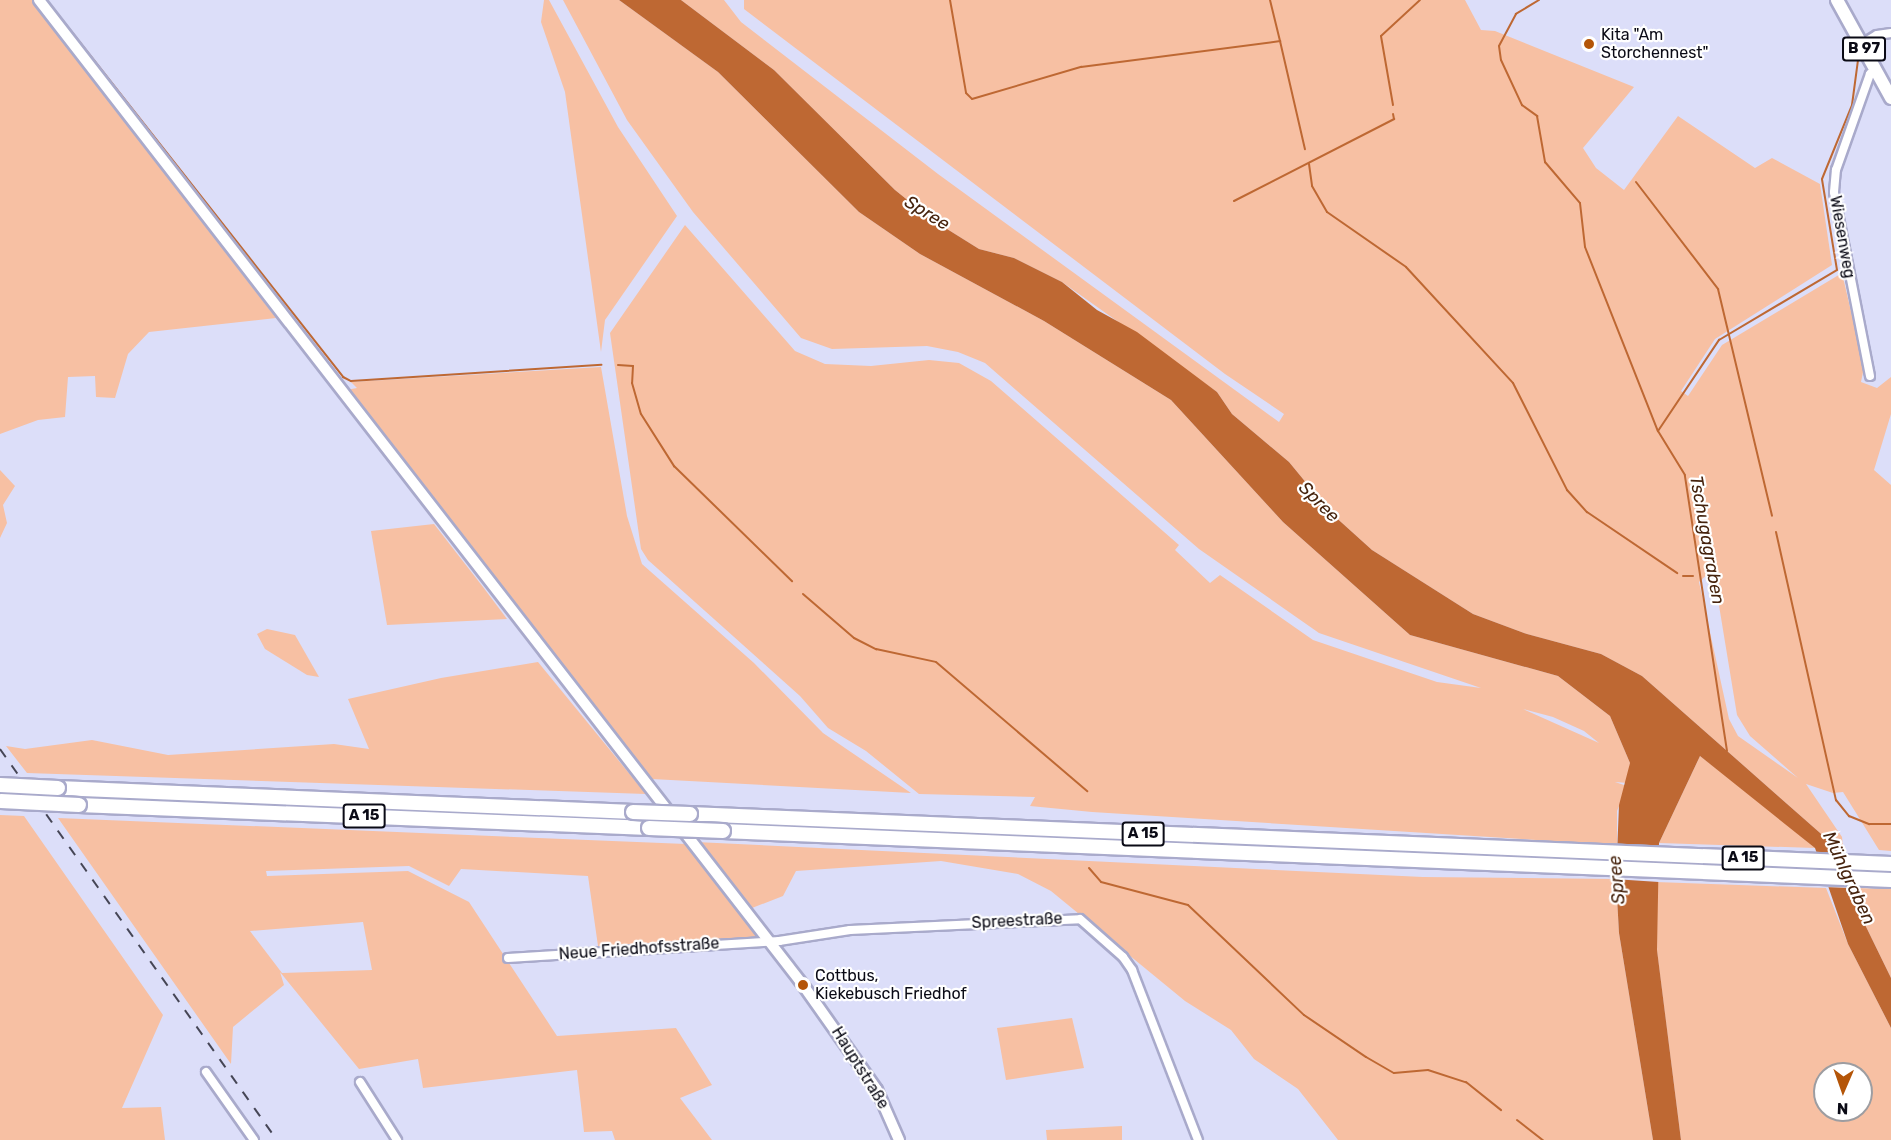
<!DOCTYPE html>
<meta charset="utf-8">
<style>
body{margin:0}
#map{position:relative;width:1891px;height:1140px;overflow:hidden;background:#dcdef9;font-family:Rubik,sans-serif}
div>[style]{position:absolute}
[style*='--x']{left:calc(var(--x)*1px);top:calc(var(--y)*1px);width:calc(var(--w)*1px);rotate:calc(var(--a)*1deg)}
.green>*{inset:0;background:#f7c0a3}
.water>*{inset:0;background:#be6833}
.pier>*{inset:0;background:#dcdef9}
.stream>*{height:2px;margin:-1px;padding:0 1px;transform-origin:1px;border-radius:1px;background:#be6833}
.roads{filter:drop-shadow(2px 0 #a9aacb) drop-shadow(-2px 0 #a9aacb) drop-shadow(0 2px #a9aacb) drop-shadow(0 -2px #a9aacb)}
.street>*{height:8px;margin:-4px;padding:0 4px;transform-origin:4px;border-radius:4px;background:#fff}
.secondary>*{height:10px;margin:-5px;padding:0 5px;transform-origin:5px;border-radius:5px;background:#fff}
.primary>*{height:12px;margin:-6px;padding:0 6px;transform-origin:6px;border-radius:6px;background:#fff}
.highway>*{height:14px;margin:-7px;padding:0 7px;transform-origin:7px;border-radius:7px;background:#fff}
.rail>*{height:2px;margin-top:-1px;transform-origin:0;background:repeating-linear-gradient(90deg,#454555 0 10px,transparent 0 20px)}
.bridges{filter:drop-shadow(2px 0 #a9aacb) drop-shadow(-2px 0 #a9aacb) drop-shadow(0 2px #a9aacb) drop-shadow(0 -2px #a9aacb)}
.highway-bridge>*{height:14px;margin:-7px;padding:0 7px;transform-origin:7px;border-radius:7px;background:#fff}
.dots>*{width:16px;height:16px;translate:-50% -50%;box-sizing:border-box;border:3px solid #fff;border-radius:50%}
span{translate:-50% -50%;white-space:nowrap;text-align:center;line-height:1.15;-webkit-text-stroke:4.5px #fff;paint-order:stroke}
.shield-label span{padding:2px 4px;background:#fff;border:2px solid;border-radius:4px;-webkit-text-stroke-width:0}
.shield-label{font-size:15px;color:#0a0a15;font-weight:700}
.poi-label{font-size:16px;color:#0a0a15}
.left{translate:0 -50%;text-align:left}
.street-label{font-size:16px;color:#0a0a15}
.water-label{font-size:18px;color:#46230d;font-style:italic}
.north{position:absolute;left:1813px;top:1062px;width:60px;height:60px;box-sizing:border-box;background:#fff;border:2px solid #9d9da1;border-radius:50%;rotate:182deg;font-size:16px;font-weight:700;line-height:24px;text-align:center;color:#0a0a15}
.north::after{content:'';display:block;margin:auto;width:21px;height:27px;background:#b45508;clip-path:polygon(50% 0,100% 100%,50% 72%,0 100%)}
</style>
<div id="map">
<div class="green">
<i style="clip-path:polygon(0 0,32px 0,276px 318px,149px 332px,128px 354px,115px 398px,96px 397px,95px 376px,68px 377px,65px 417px,38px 420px,0 434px)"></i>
<i style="clip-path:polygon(544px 0,549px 0,618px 127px,677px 216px,605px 320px,601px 352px,565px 92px,541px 22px)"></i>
<i style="clip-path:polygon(evenodd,563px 0,619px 0,718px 72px,859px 212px,920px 254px,1044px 321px,1171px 400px,1283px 522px,1410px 635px,1558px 676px,1610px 716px,1630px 763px,1628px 783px,1615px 782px,1627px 786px,1617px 811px,1617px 845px,1092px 812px,1030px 806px,1035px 797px,919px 794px,866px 751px,828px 728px,800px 696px,648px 560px,641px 549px,610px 333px,685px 225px,795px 351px,825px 364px,871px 366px,929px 360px,959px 363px,991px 381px,1179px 545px,1175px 550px,1210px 583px,1220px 575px,1313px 640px,1437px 682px,1481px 688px,1319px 633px,1199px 549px,985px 363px,958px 352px,927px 346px,832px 349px,801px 338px,693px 212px,627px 120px,563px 0,1523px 709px,1553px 717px,1584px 731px,1599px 743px,1523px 709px)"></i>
<i style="clip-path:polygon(evenodd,681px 0,724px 0,741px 22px,938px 174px,1279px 422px,1284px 414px,1225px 374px,744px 9px,744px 0,1465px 0,1481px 30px,1495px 31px,1634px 87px,1583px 148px,1596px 168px,1624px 190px,1678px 116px,1755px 168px,1772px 158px,1820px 184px,1832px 265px,1715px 339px,1681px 391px,1688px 396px,1722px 345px,1842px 273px,1864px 367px,1861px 382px,1877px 388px,1891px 377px,1891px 414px,1874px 470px,1891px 485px,1891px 851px,1879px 850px,1843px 792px,1833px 793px,1806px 784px,1842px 837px,1843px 847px,1836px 847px,1642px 676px,1601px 654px,1527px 634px,1473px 614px,1372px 550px,1331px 513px,1289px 462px,1232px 414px,1217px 392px,1062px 282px,1014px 258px,979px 249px,931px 219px,895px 190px,774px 70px,681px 0,1713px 569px,1737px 715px,1750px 736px,1798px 778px,1738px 736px,1729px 719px,1699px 582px,1713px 569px)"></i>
<i style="clip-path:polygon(601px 367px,627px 516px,642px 564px,754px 663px,823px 733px,911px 793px,652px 779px,346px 390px,357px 388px,351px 382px)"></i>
<i style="clip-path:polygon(0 470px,15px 486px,3px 505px,7px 523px,0 538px)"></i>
<i style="clip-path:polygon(434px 524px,483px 587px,507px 619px,387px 625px,371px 531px)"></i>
<i style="clip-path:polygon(267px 629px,295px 635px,319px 677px,307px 675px,265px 649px,257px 634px)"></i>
<i style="clip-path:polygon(538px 662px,646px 794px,27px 773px,6px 746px,25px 749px,92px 740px,168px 755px,334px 744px,369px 749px,348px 699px,441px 678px)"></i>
<i style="clip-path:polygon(1700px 756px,1748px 792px,1815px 848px,1659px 843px)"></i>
<i style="clip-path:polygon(0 815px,24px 816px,163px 1015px,122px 1108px,161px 1107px,165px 1140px,0 1140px)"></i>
<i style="clip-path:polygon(evenodd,58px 818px,686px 844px,761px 938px,598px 946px,588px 876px,461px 869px,449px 886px,409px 866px,266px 871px,267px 876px,408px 871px,469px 902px,557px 1036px,676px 1028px,712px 1085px,680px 1098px,712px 1140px,615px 1140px,612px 1131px,584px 1132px,577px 1070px,423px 1088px,418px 1059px,359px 1069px,280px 972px,284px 985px,233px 1027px,231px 1064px,58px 818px,363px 922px,372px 970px,282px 973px,250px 931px,363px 922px)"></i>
<i style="clip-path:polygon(696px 842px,1423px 877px,1616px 879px,1619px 933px,1653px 1140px,1338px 1140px,1298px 1089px,1254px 1059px,1231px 1030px,1185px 1001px,1051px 891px,1018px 874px,941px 861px,796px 871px,783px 896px,752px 908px)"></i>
<i style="clip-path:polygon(evenodd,1656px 882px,1826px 888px,1848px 944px,1891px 1028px,1891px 1140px,1681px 1140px,1657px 951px,1656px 882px,1825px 1074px,1861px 1074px,1861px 1110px,1825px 1110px,1825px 1074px)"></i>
<i style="clip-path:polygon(1855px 888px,1891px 889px,1891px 978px,1852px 898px,1857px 896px)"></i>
<i style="clip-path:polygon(1072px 1018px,1084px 1068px,1006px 1080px,997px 1028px)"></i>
<i style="clip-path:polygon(1122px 1126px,1122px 1140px,1047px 1140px,1046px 1130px)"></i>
</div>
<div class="water">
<i style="clip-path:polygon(619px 0,681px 0,774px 70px,895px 190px,931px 219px,979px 249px,1014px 258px,1062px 282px,1097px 310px,1137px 332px,1217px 392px,1232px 414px,1289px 462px,1331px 513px,1372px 550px,1473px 614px,1527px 634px,1601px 654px,1642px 676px,1836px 847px,1852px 898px,1891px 978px,1891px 1028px,1848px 944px,1815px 848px,1700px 756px,1659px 843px,1657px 950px,1681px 1140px,1653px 1140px,1619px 933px,1616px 879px,1619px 805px,1630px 763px,1610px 716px,1558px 676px,1410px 635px,1283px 522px,1171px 400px,1044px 321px,920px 254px,859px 212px,718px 72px)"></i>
</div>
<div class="pier">
<i style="clip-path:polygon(1614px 845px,1662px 847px,1659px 882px,1613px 879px)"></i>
<i style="clip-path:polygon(1814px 853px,1841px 854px,1851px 888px,1823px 887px)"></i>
</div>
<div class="stream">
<i style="--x:950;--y:0;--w:94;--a:80.2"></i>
<i style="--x:966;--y:93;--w:8;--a:45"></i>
<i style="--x:972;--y:99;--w:114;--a:-16.4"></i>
<i style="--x:1081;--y:67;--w:201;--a:-7.4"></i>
<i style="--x:1280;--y:41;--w:111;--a:77"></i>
<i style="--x:1270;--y:0;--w:42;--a:76.3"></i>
<i style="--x:1539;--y:0;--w:27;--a:149"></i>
<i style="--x:1516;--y:14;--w:36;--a:118"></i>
<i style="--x:1499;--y:46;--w:14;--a:82"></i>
<i style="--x:1501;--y:60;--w:50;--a:65"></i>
<i style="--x:1522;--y:105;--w:19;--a:36"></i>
<i style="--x:1537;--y:116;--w:47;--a:80.1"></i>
<i style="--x:1545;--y:162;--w:54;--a:49.5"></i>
<i style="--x:1580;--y:203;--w:44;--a:83.5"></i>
<i style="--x:1585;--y:247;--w:198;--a:68.4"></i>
<i style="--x:49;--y:3;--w:476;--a:51.8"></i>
<i style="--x:343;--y:377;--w:9;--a:27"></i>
<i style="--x:351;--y:381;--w:251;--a:-3.7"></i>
<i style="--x:1393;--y:105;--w:70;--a:-99.9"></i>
<i style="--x:1381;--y:36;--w:53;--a:-42.7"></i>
<i style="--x:1309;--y:164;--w:22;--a:82"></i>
<i style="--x:1312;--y:186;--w:30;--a:60"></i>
<i style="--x:1327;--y:212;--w:96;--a:34.8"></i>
<i style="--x:1406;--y:267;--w:158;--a:47.3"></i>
<i style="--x:1513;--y:383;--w:120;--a:63.2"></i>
<i style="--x:1567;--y:490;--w:30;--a:48"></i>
<i style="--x:1587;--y:512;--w:109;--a:34.1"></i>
<i style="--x:1636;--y:182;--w:135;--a:52.5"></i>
<i style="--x:1718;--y:289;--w:233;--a:76.6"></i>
<i style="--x:1234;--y:201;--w:180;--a:-27.1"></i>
<i style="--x:1394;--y:119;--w:5;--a:-101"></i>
<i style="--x:618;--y:365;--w:15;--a:4"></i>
<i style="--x:633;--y:366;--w:17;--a:93"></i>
<i style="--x:632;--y:383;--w:32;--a:74"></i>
<i style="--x:641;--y:414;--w:62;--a:57.6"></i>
<i style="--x:674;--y:466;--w:165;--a:44.3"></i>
<i style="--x:1776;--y:532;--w:275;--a:77.4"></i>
<i style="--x:1836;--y:800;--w:21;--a:51"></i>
<i style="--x:1849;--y:816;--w:22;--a:22"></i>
<i style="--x:1869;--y:824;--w:22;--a:0"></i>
<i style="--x:1683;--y:576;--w:10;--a:0"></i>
<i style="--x:803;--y:594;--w:67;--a:40.8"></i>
<i style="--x:854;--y:638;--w:25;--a:27"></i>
<i style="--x:876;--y:649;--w:61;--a:12.2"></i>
<i style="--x:936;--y:662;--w:199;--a:40.5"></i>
<i style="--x:1727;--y:751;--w:279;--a:-98.7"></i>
<i style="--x:1685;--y:475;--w:52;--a:-121.5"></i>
<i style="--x:1658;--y:431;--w:110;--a:-56.2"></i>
<i style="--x:1719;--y:340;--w:137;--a:-30.7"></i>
<i style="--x:1837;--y:270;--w:92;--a:-99.4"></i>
<i style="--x:1822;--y:179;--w:80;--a:-67.9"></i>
<i style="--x:1852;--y:105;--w:45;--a:-82.4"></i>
<i style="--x:1089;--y:868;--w:18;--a:49"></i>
<i style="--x:1101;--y:882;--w:90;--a:14.8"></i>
<i style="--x:1188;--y:905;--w:160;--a:43.5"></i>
<i style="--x:1304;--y:1015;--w:75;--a:34.1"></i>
<i style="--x:1366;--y:1057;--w:32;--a:30"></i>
<i style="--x:1394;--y:1073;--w:34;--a:-5"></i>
<i style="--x:1428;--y:1070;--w:40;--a:18"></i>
<i style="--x:1466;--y:1082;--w:45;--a:38.7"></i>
<i style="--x:1517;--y:1120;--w:33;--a:38"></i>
</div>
<div class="roads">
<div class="street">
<i style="--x:1862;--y:44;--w:17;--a:-31"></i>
<i style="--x:1877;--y:35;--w:14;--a:-8"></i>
<i style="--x:1870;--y:376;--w:187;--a:-101.1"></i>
<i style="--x:1834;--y:192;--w:22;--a:-85"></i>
<i style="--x:1836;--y:170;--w:102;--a:-70.5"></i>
<i style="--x:1870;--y:74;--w:7;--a:-34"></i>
<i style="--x:508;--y:958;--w:272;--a:-3.6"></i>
<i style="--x:779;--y:941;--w:72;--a:-8.8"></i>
<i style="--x:850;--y:930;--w:230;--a:-2.7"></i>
<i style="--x:1080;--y:919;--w:57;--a:41.5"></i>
<i style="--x:1123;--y:957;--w:16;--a:55"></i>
<i style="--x:1132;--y:970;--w:182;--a:68.8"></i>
<i style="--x:206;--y:1072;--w:83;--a:54.8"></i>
<i style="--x:360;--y:1082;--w:69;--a:57.5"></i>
</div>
<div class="secondary">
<i style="--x:39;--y:0;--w:1247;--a:52.2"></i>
<i style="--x:803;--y:985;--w:128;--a:54.8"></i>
<i style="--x:877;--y:1090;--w:55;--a:66.3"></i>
</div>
<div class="primary">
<i style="--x:1837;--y:0;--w:112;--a:61.1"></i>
</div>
<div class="highway">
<i style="--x:58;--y:788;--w:576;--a:2.39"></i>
<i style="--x:79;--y:805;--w:570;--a:2.31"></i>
<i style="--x:690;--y:814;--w:1202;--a:2.38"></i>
<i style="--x:723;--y:831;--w:1169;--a:2.4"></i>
</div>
</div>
<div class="rail">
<i style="--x:0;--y:749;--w:479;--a:54.7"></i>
</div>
<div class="bridges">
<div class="highway-bridge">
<i style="--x:0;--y:785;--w:58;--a:3"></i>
<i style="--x:1;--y:801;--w:78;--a:2.9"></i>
<i style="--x:633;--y:812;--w:57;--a:2"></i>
<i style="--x:649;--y:828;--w:74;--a:2.3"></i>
</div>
</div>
<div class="dots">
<i style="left:1589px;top:44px;background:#b45508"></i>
<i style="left:803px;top:985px;background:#b45508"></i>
</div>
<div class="shield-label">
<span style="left:1864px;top:49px">B 97</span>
<span style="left:364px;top:816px">A 15</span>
<span style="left:1143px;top:834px">A 15</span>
<span style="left:1743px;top:858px">A 15</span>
</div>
<div class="poi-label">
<span class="left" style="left:1601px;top:44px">Kita "Am<br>Storchennest"</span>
<span class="left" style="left:815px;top:985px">Cottbus,<br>Kiekebusch Friedhof</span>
</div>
<div class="street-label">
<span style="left:1842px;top:237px;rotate:80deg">Wiesenweg</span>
<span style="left:1017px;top:921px;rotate:-3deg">Spreestraße</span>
<span style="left:639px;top:949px;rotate:-4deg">Neue Friedhofsstraße</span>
<span style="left:860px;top:1068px;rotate:58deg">Hauptstraße</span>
</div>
<div class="water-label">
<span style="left:927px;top:213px;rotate:32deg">Spree</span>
<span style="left:1319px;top:502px;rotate:45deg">Spree</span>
<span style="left:1707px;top:540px;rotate:80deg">Tschugagraben</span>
<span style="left:1849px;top:878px;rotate:65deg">Mühlgraben</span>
<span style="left:1617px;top:880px;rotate:-95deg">Spree</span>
</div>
<div class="north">N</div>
</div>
